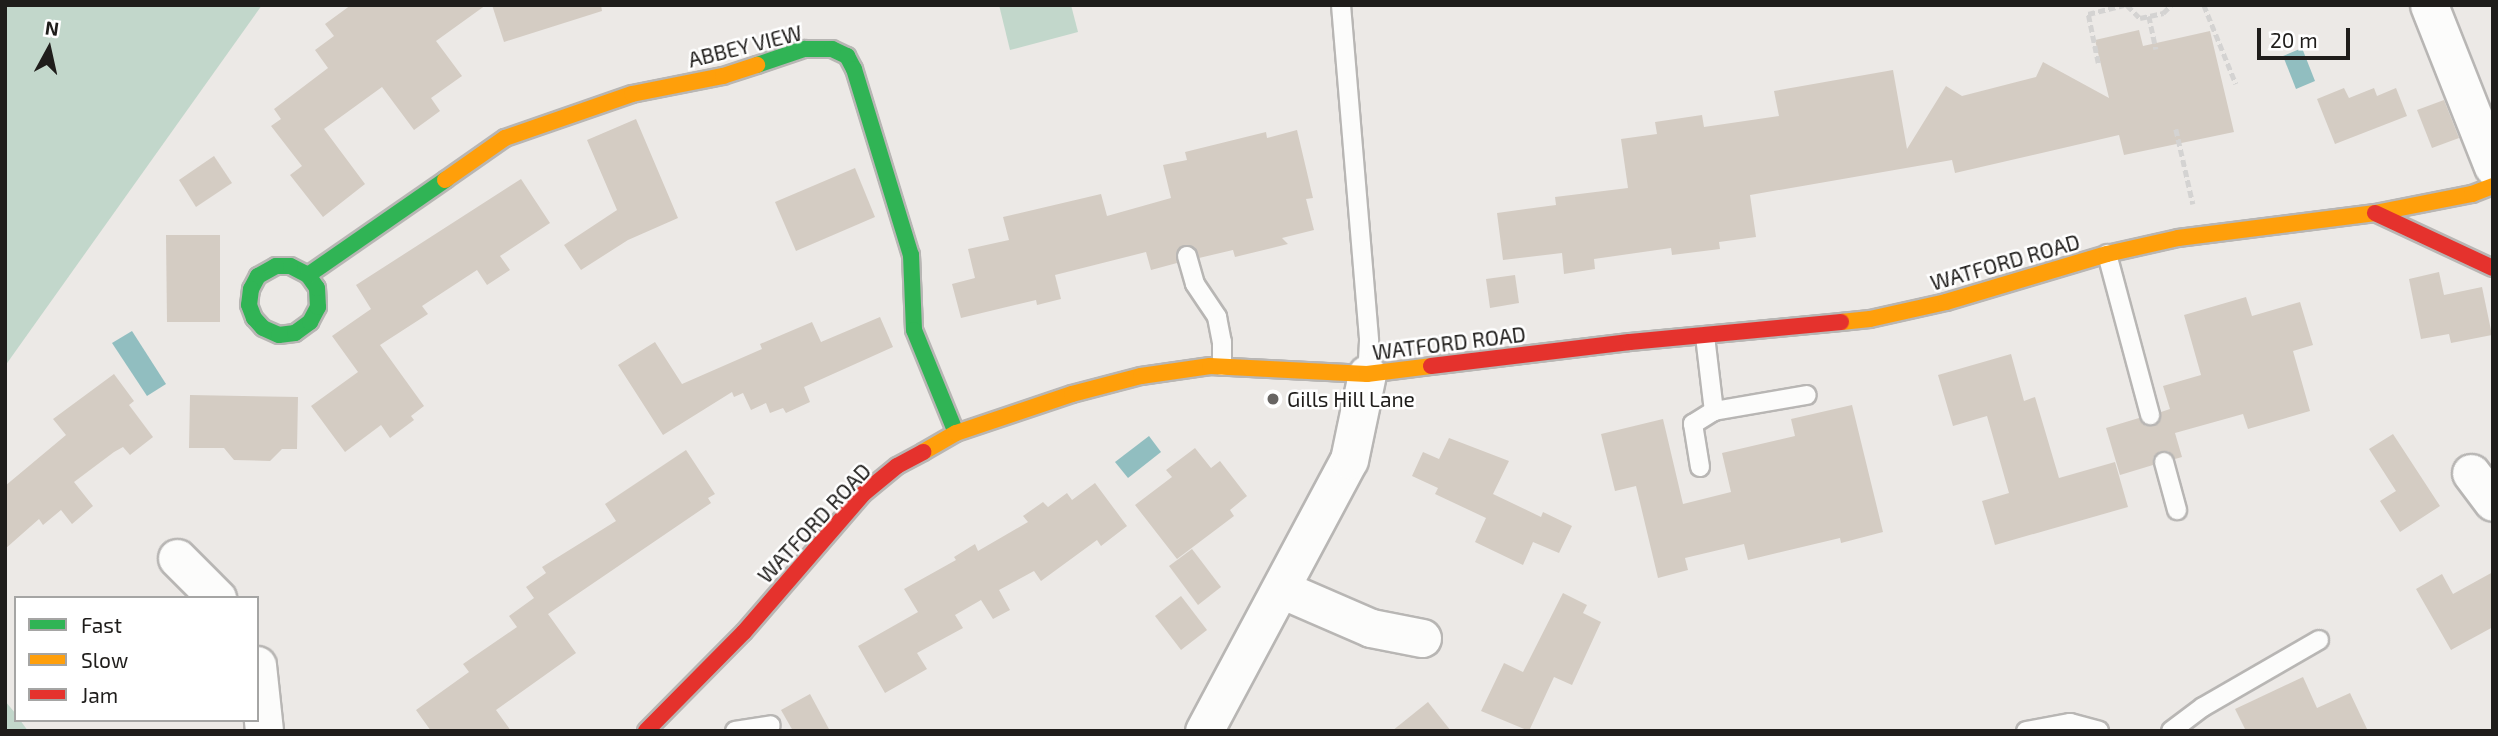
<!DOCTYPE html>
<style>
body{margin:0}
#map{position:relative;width:2498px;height:736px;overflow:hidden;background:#ece9e6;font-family:"Exo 2",sans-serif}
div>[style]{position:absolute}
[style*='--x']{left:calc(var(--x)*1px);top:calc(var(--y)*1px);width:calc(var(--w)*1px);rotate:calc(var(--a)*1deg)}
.green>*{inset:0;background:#c2d7cb}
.water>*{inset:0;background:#91bec0}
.building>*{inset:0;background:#d4ccc3}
.path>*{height:4.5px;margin-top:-2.25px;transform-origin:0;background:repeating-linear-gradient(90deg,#d4d3d2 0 7px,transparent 0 10.5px)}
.roads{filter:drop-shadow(2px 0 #b8b6b4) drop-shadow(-2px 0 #b8b6b4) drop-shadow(0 2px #b8b6b4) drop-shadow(0 -2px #b8b6b4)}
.lane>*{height:18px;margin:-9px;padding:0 9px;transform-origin:9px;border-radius:9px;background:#fcfcfb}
.street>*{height:37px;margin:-18.5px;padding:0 18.5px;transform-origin:18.5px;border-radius:18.5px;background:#fcfcfb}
.fast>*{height:16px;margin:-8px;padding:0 8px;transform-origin:8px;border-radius:8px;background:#30b455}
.slow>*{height:16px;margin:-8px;padding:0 8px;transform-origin:8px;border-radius:8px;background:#ff9f0a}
.jam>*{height:16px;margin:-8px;padding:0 8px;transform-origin:8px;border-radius:8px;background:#e5322d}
.dots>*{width:19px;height:19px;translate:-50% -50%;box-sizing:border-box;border:4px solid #fff;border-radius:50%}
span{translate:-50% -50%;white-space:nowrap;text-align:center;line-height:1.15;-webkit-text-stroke:5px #fff;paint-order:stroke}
.street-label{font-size:21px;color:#1f1d1b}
.poi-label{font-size:21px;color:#1f1d1b}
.left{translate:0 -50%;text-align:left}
.frame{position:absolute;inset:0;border:7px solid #1f1d1b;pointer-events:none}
.legend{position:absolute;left:14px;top:596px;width:245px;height:126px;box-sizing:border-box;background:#fff;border:2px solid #a5a5a4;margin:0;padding:9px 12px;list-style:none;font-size:21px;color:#1f1d1b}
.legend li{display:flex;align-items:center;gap:14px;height:35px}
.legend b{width:35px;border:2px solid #a5a5a4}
.north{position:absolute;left:14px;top:14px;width:70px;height:70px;-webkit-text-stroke:5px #fff;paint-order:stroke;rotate:8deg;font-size:19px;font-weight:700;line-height:28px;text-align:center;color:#1f1d1b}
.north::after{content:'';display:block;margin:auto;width:24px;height:32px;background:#1f1d1b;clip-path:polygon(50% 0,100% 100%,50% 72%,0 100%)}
.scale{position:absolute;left:2257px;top:28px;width:93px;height:32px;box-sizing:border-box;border:4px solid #1f1d1b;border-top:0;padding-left:9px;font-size:21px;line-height:24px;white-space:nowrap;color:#1f1d1b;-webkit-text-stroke:5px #fff;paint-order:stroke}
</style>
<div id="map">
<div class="green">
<i style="clip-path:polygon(5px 5px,262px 5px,5px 366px)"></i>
<i style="clip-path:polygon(999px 5px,1071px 5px,1078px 32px,1010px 50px)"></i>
<i style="clip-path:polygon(5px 701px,16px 714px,16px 720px,20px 720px,28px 731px,5px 731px)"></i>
</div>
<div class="water">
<i style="clip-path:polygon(2302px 48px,2315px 81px,2296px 89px,2283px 56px)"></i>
<i style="clip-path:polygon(132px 331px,166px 384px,147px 396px,112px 343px)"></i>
<i style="clip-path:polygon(1149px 436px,1161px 452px,1128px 478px,1115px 462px)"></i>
</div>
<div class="building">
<i style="clip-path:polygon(351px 5px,486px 5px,436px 41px,462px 76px,431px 98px,440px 111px,414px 130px,382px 87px,324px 129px,365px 184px,323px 217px,290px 175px,302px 166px,271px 126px,281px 119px,274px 109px,328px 68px,315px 50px,334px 36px,325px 24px)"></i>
<i style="clip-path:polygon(492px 5px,601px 5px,602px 11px,504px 42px)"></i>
<i style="clip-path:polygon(2139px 30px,2143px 46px,2210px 31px,2234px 132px,2124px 155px,2119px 135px,1955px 173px,1952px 160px,1750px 195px,1756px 237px,1719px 242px,1720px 249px,1672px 255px,1671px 248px,1594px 259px,1595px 269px,1564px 274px,1562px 253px,1503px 260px,1497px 213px,1556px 205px,1555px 197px,1628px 188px,1621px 139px,1657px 134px,1655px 122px,1702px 115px,1704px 127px,1779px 116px,1774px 91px,1893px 70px,1907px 149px,1946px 86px,1962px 96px,2036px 77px,2043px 62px,2109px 98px,2095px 40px)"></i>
<i style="clip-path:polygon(2344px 88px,2349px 98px,2374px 88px,2377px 96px,2396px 88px,2407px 116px,2335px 144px,2317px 99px)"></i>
<i style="clip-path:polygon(2444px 100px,2459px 138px,2432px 148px,2417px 110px)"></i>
<i style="clip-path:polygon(636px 119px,678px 218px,628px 240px,581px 270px,564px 245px,617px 210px,587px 140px)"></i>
<i style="clip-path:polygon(1297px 130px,1313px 198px,1306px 199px,1314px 230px,1282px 238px,1288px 244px,1235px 257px,1233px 250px,1199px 258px,1194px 247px,1185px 245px,1176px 253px,1177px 263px,1151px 270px,1146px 252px,1055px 275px,1061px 299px,1037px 305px,1036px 300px,961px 318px,952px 284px,975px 278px,968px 249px,1009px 240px,1003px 217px,1101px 194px,1107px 216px,1171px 198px,1163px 165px,1187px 160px,1185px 152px,1266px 132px,1267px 138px)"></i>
<i style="clip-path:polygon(214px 156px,232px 183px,196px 207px,179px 180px)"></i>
<i style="clip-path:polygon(855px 168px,875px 217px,796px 251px,775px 202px)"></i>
<i style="clip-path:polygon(521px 179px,550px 223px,500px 256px,510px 270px,487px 285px,477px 270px,422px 306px,428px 314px,380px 345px,424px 406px,411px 416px,414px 420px,390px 438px,381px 425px,345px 452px,311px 406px,358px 372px,332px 336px,371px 309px,356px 285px)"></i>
<i style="clip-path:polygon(166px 235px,220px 235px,220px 322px,167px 322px)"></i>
<i style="clip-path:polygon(2439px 272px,2444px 295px,2482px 287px,2492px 335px,2451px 343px,2449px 334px,2421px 339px,2409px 279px)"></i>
<i style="clip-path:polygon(1515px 275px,1519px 303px,1490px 308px,1486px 279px)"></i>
<i style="clip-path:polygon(2246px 297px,2252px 316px,2300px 302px,2313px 345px,2293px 351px,2310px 411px,2248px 429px,2243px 414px,2175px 433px,2182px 457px,2175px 459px,2168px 451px,2160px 451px,2153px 458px,2153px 465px,2120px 475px,2106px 428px,2139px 418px,2146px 426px,2154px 426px,2161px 419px,2161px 412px,2170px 409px,2163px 386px,2201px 375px,2184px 315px)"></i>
<i style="clip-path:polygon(880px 317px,893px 347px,804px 387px,810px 402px,786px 413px,783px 408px,770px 413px,766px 403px,751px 410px,743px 393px,734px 397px,732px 392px,663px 435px,618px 365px,655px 342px,682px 384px,762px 349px,760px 344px,812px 322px,821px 342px)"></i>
<i style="clip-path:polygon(2011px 354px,2024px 401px,2035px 397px,2059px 478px,2115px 462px,2128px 507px,1995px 545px,1982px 501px,2009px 493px,1987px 416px,1953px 426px,1938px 375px)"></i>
<i style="clip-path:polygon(114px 374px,134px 401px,129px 405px,153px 437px,130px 455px,123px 447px,114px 452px,74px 482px,93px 506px,72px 524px,61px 510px,43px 525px,39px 519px,5px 549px,5px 486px,66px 435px,53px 419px)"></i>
<i style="clip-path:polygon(190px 395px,298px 397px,297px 449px,282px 449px,270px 461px,234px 460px,224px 448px,189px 448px)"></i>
<i style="clip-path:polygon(1852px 405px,1883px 532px,1841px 543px,1840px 538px,1748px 560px,1744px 544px,1685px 558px,1688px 570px,1658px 578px,1636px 486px,1615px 491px,1601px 434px,1663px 419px,1683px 504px,1731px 492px,1722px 453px,1795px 436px,1791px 419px)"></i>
<i style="clip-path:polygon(2393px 434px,2440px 506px,2400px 532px,2380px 501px,2396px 491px,2369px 449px)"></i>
<i style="clip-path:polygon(1449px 438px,1509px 461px,1493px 494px,1541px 517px,1543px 512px,1572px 526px,1559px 553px,1533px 542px,1523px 565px,1475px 542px,1486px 518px,1435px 494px,1438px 488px,1412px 476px,1423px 452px,1439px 459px)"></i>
<i style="clip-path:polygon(1195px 448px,1211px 468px,1220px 461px,1247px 496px,1230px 510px,1234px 516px,1177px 559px,1135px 505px,1172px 477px,1166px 470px)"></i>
<i style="clip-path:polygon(686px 450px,715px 494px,708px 498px,711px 503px,548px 614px,576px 653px,496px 710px,511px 731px,431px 731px,416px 710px,469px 672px,463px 664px,517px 627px,509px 616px,534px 598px,526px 587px,546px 573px,542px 567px,616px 521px,605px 504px)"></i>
<i style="clip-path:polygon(1095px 483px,1127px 526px,1101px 546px,1097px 540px,1041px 581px,1034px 571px,999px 590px,1010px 610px,993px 619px,981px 600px,955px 615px,963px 628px,917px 653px,927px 669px,885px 693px,858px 646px,918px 612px,904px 589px,956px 560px,954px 557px,975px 544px,978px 551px,1028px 522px,1023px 516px,1043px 502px,1048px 507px,1067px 493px,1072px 500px)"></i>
<i style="clip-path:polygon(1192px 549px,1221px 587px,1198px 605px,1169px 566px)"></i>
<i style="clip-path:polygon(2493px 572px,2493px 627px,2451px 650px,2416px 589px,2442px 574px,2453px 594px)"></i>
<i style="clip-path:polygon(1563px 593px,1587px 605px,1583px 613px,1601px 622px,1572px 685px,1554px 677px,1529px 731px,1481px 711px,1504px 663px,1523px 672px)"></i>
<i style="clip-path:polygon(1181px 596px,1207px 630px,1181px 650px,1155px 616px)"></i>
<i style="clip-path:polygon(2303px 677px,2317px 708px,2350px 693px,2368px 731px,2246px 731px,2235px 709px)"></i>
<i style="clip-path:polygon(810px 694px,830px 731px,793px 731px,781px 710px)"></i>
<i style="clip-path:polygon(1428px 702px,1451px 731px,1392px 731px)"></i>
</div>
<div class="path">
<i style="--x:2127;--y:5;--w:18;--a:45"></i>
<i style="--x:2140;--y:18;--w:24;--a:-12"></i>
<i style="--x:2163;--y:13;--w:11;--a:-45"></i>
<i style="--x:2204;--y:5;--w:85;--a:67.9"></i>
<i style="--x:2149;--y:16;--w:34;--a:78"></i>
<i style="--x:2098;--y:63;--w:50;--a:-101.5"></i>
<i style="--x:2088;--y:14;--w:37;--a:-14"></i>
<i style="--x:2176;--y:129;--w:77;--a:77.2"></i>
</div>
<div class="roads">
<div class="lane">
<i style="--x:1341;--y:5;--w:337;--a:85.2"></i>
<i style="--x:1369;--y:341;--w:33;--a:93"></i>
<i style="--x:2107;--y:254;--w:167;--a:75"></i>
<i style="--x:1187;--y:256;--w:29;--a:74"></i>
<i style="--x:1195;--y:284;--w:40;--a:56"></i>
<i style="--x:1217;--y:317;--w:25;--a:79"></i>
<i style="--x:1222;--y:342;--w:24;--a:90"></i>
<i style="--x:1705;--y:336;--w:76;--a:83.2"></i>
<i style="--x:2164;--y:462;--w:50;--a:74.8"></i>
<i style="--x:1700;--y:467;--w:44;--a:-99.2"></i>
<i style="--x:1693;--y:424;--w:25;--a:-32"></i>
<i style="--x:1714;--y:411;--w:94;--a:-9.8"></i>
<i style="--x:735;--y:731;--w:36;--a:-9"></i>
<i style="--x:2026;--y:731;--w:45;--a:-10.3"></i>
<i style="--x:2070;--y:723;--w:30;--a:15"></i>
<i style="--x:2171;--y:731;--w:40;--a:-37"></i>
<i style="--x:2203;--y:707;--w:134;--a:-30"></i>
</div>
<div class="street">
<i style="--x:2429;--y:5;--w:174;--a:68.4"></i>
<i style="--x:2471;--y:473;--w:36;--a:53"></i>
<i style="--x:177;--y:558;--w:57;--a:45"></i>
<i style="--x:1281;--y:589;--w:98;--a:23.4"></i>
<i style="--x:1371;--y:628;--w:52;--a:11.1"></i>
<i style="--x:257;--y:665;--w:66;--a:83.9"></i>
<i style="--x:1204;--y:731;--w:307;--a:-61.9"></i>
<i style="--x:1349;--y:460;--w:88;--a:-78.2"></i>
</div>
<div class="fast">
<i style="--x:757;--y:65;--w:50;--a:-18.8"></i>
<i style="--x:804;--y:49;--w:28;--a:0"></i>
<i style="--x:832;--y:49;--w:17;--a:25"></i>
<i style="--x:847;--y:56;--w:15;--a:62"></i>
<i style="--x:854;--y:69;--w:195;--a:73"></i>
<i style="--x:911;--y:255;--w:75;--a:87.7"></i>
<i style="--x:914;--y:330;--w:111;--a:67.8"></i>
<i style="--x:308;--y:275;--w:20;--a:-153"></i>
<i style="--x:290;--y:266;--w:14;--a:180"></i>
<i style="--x:276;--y:266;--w:21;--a:151"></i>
<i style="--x:258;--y:276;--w:15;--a:118"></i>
<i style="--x:251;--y:289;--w:16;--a:97"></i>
<i style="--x:249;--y:305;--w:14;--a:69"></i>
<i style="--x:254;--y:318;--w:13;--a:48"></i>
<i style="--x:263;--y:328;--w:17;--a:24"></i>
<i style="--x:279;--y:335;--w:16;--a:-7"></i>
<i style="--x:295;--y:333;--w:19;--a:-36"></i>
<i style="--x:310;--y:322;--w:17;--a:-62"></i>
<i style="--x:318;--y:307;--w:19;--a:-93"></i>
<i style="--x:317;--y:288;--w:16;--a:-125"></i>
<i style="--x:308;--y:275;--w:167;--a:-34.7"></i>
</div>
<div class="slow">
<i style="--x:445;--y:180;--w:73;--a:-35"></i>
<i style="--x:505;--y:138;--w:134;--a:-19.1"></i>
<i style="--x:632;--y:94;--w:93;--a:-11.2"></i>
<i style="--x:723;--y:76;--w:36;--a:-18"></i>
<i style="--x:1841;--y:322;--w:29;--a:-6"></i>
<i style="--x:1870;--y:319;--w:78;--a:-12.6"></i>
<i style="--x:1946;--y:302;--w:168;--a:-16.6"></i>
<i style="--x:2107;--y:254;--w:73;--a:-12.7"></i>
<i style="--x:2178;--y:238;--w:199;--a:-7.2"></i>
<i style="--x:2375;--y:213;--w:99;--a:-11.1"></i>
<i style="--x:2472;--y:194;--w:22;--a:-21"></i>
<i style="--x:923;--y:452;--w:38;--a:-30"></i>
<i style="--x:956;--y:433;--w:122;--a:-18.6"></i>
<i style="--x:1072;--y:394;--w:71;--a:-14.6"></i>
<i style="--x:1141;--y:376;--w:70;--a:-8.2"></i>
<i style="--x:1210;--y:366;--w:157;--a:2.9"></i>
<i style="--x:1367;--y:374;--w:64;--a:-7.1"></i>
</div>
<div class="jam">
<i style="--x:2375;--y:213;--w:130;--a:25"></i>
<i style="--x:1431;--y:366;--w:200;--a:-6.9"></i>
<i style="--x:1630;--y:342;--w:212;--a:-5.4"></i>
<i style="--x:646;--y:731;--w:139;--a:-45.3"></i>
<i style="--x:744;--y:632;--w:182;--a:-49.2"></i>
<i style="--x:863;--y:494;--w:44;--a:-39.5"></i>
<i style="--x:897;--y:466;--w:30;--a:-28"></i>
</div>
</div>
<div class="dots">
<i style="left:1273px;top:399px;background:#676462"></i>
</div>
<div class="street-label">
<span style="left:745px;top:46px;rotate:-14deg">ABBEY VIEW</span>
<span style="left:2005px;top:262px;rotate:-16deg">WATFORD ROAD</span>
<span style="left:1449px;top:343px;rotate:-7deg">WATFORD ROAD</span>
<span style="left:814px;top:523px;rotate:-47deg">WATFORD ROAD</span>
</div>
<div class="poi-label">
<span class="left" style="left:1287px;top:399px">Gills Hill Lane</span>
</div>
<div class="frame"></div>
<ul class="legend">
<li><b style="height:9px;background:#30b455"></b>Fast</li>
<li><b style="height:9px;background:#ff9f0a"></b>Slow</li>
<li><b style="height:9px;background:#e5322d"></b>Jam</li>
</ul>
<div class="north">N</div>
<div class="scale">20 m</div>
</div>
